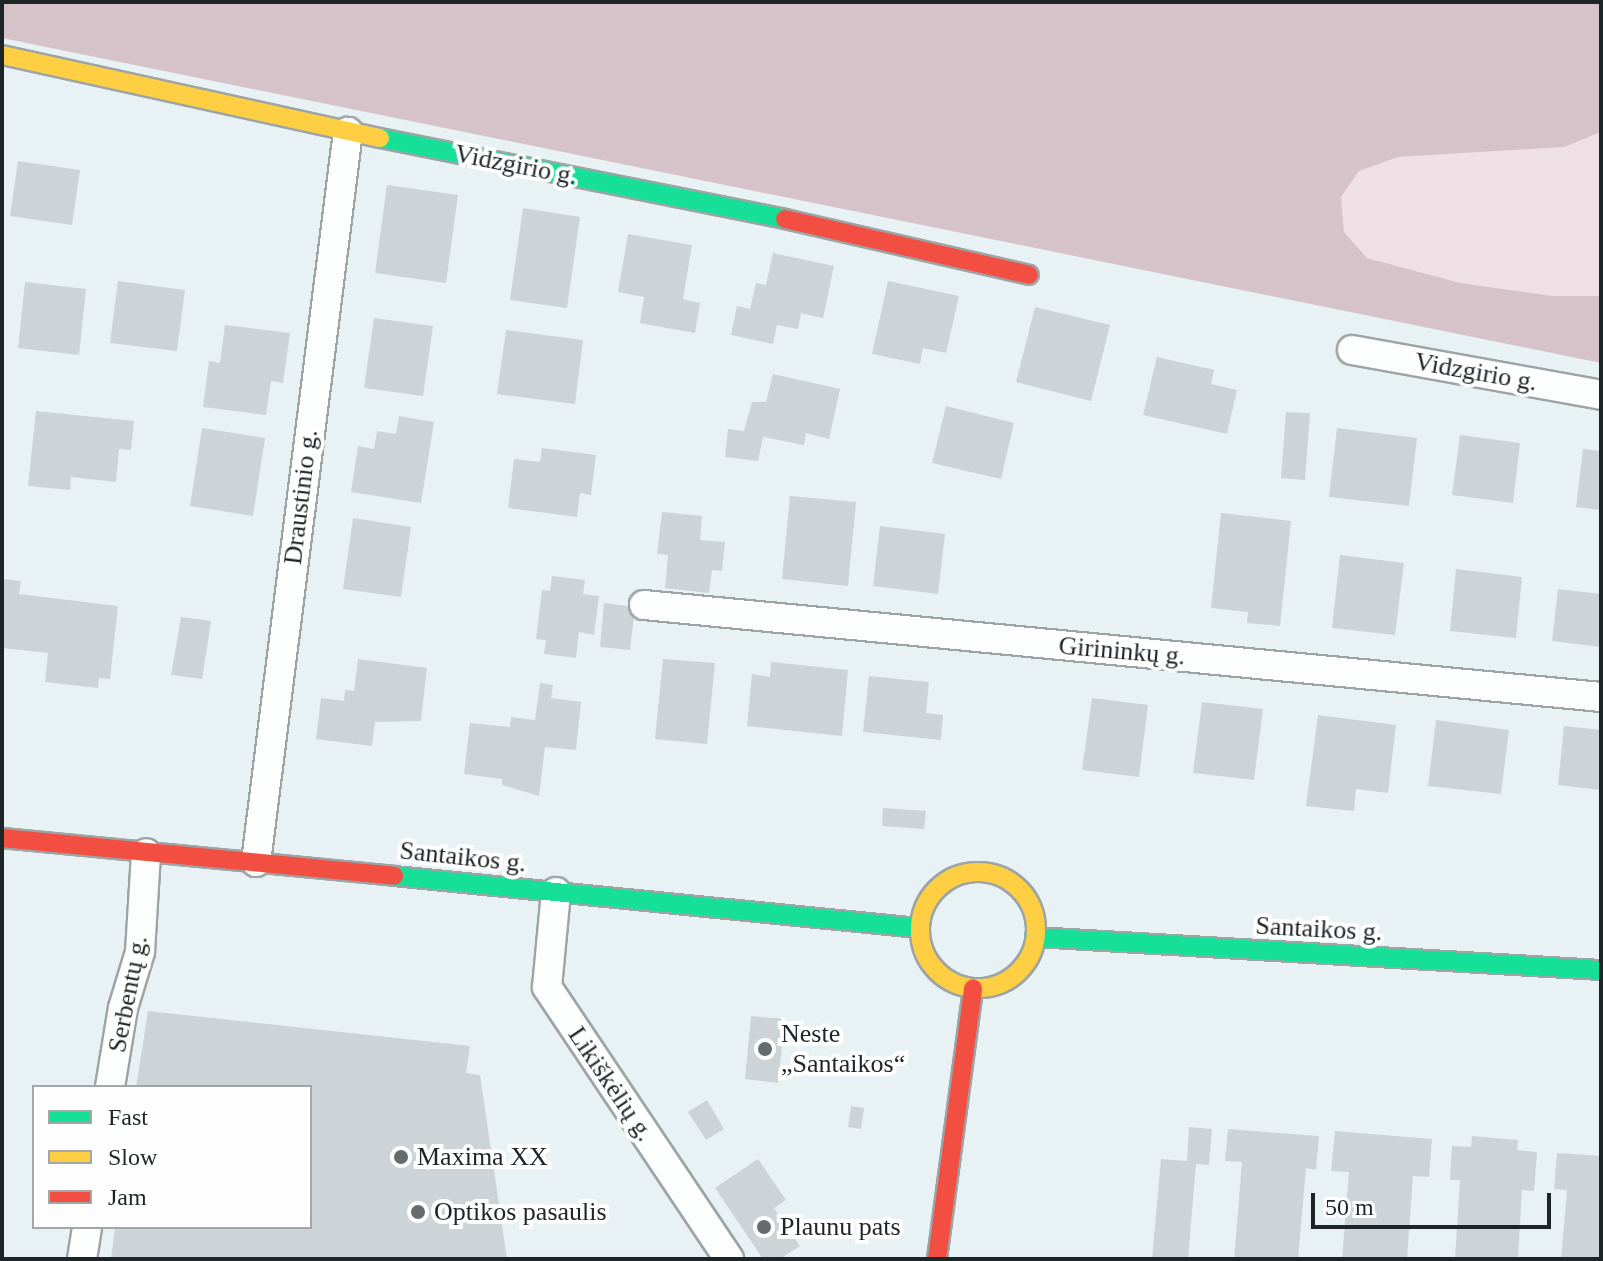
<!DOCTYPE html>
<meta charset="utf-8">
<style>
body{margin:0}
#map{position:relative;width:1603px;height:1261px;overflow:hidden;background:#e8f1f4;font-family:"Times New Roman",serif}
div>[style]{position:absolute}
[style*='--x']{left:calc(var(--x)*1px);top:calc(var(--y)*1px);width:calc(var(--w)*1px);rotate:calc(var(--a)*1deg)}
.green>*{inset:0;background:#efe0e6}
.forest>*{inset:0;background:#d6c3ca}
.building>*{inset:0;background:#cdd4d7}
.roads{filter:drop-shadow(2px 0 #9da4a6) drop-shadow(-2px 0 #9da4a6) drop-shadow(0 2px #9da4a6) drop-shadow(0 -2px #9da4a6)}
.street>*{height:28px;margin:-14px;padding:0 14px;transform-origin:14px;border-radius:14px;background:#fcfdfd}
.fast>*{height:18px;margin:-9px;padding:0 9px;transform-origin:9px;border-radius:9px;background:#16e098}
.slow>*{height:18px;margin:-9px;padding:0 9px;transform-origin:9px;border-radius:9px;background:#ffcf43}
.slow>.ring{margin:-9px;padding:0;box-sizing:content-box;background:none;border:18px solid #ffcf43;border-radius:50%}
.jam>*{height:18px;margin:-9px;padding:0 9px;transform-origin:9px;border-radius:9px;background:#f24e42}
.dots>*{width:22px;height:22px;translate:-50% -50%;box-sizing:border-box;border:4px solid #fefefe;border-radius:50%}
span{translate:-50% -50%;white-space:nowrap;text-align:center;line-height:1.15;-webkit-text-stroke:8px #fefefe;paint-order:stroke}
.street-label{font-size:26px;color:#1e2527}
.poi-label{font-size:26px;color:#1e2527}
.left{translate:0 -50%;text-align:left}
.frame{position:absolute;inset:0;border:4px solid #1e2527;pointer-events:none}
.legend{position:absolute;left:32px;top:1085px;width:280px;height:144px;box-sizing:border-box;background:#fefefe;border:2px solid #a4a7a8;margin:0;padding:10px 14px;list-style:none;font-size:24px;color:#1e2527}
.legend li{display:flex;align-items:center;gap:16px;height:40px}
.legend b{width:40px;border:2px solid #a4a7a8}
.scale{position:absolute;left:1311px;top:1193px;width:240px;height:36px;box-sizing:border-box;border:4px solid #1e2527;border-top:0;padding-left:10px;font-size:24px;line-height:28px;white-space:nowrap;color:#1e2527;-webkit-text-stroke:6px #fefefe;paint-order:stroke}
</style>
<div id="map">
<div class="green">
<i style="clip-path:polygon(1601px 132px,1601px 296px,1553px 296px,1460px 283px,1366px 258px,1344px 232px,1341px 197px,1359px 171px,1398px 157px,1564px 147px)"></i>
</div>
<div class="forest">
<i style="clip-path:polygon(2px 2px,1601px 2px,1601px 132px,1564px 147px,1398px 157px,1359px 171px,1341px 197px,1344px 232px,1367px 258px,1460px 283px,1553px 296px,1601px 296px,1601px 363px,2px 38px)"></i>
</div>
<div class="building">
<i style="clip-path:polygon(18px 161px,80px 170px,72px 225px,10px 216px)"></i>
<i style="clip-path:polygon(387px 185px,458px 195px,446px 283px,375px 273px)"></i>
<i style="clip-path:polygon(523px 208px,580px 217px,567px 308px,510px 300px)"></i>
<i style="clip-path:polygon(628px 234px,692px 245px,683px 299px,700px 303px,695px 333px,640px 323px,644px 297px,618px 292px)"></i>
<i style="clip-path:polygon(773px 253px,834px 266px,823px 318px,801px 313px,798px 329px,777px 325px,773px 344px,731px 335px,737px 306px,750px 309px,756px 283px,766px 285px)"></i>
<i style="clip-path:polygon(118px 281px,185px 290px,177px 351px,110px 343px)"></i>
<i style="clip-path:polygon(888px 281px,959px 296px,946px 353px,923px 348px,920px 364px,872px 354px)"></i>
<i style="clip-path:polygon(25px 282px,86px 289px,79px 355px,18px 348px)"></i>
<i style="clip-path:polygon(1035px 307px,1110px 325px,1091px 401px,1016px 382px)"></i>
<i style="clip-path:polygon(374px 318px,433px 326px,423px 396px,364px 388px)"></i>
<i style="clip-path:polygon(225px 325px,290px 333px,283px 383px,271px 381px,266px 415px,203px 407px,209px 361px,220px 363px)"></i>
<i style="clip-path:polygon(506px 330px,583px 340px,575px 404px,497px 394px)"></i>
<i style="clip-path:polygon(1157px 357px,1214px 370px,1211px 384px,1237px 390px,1227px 434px,1143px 415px)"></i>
<i style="clip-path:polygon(773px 374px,840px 389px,829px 439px,806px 433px,804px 445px,763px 437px,758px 461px,725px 457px,728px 429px,744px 431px,752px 402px,766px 402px)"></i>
<i style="clip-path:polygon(946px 406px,1014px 423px,1001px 479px,932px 463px)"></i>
<i style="clip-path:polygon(36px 411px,134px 421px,131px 450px,119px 449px,116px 482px,71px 477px,70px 490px,28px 486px)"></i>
<i style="clip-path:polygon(1286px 412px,1310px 413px,1305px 480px,1281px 478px)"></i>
<i style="clip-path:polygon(399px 416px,434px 422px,421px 503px,351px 492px,358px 446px,374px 449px,377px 431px,396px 434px)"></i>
<i style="clip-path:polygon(202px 428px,265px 438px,253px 516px,190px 506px)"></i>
<i style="clip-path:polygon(1337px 428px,1417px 438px,1409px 506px,1329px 497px)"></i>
<i style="clip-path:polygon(1460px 435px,1520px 443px,1513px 503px,1452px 495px)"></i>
<i style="clip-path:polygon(542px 448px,596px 455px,591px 495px,580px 493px,577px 517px,508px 508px,514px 459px,540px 462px)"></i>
<i style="clip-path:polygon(1583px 449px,1601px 451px,1601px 510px,1576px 507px)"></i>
<i style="clip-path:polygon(790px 496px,856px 502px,848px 586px,782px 579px)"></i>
<i style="clip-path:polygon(662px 512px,702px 516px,700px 540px,725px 542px,722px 571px,712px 570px,709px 593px,665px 588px,668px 555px,657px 554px)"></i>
<i style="clip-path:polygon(1221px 513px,1291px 521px,1280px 626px,1247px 623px,1248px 612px,1211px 608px)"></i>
<i style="clip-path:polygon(353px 518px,411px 527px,401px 597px,343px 589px)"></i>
<i style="clip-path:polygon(880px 526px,945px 534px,938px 594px,873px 586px)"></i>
<i style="clip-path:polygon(1340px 555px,1404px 563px,1395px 635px,1332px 628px)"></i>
<i style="clip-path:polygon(1456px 569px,1522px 577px,1516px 638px,1450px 631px)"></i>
<i style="clip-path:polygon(552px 576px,585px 580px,583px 594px,599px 596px,594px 635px,579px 632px,576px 658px,544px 654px,546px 640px,536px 639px,542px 590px,550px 591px)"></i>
<i style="clip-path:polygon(2px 579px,21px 581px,19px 594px,118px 606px,110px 679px,99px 678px,98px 688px,45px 682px,48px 653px,2px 648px)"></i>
<i style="clip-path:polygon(1558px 589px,1601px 594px,1601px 647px,1552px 641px)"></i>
<i style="clip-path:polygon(604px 603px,635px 607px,630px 650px,600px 647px)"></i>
<i style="clip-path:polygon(181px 617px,211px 621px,202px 679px,171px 675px)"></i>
<i style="clip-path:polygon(358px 659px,427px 668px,421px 721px,375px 722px,372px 746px,316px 739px,321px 698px,344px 701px,345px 690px,354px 691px)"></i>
<i style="clip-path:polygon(663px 659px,715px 663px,707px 744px,655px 739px)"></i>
<i style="clip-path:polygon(771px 662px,848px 670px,842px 736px,747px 726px,752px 674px,770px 677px)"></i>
<i style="clip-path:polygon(869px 676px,929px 682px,926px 713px,943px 715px,941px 740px,863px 732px)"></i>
<i style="clip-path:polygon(540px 683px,553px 685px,551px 698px,581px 702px,576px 750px,545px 747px,539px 796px,502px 785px,502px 779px,464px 774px,470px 723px,510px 727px,511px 717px,535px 720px)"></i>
<i style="clip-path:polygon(1092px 698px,1148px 705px,1139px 777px,1082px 770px)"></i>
<i style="clip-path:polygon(1202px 702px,1263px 709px,1254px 780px,1193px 773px)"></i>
<i style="clip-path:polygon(1318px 715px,1396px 725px,1388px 793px,1356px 789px,1354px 811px,1306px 806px)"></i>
<i style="clip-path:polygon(1436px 720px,1509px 730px,1501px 794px,1428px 786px)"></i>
<i style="clip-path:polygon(1564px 726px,1601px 730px,1601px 790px,1558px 785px)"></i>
<i style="clip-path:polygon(883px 808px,926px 811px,924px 829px,882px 826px)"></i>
<i style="clip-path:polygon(148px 1011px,470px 1046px,466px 1073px,480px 1075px,507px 1259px,111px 1259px,115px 1227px,310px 1227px,310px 1087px,136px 1087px)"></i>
<i style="clip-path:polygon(751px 1016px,785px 1019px,778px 1083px,745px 1079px)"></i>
<i style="clip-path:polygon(707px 1100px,724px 1129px,706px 1140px,688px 1112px)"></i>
<i style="clip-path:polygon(851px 1106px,864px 1108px,861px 1129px,848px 1127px)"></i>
<i style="clip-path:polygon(1189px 1127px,1212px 1129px,1209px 1165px,1196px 1164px,1188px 1259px,1152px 1259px,1161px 1159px,1187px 1161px)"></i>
<i style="clip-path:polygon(1228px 1129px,1319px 1136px,1316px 1170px,1306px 1168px,1298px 1259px,1234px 1259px,1242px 1162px,1225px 1161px)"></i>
<i style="clip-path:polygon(1335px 1131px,1432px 1139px,1429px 1177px,1413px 1176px,1407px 1259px,1342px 1259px,1349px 1172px,1331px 1171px)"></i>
<i style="clip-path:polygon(1472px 1136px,1518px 1140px,1517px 1150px,1537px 1152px,1534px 1191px,1522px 1190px,1518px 1259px,1455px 1259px,1460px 1180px,1450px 1180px,1452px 1146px,1471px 1147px)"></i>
<i style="clip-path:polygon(1557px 1153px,1601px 1156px,1601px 1259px,1561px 1259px,1567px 1190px,1554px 1189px)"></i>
<i style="clip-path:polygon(758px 1159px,786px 1200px,774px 1208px,800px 1246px,780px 1259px,763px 1259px,715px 1188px)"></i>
</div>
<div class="roads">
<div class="street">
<i style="--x:1352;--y:350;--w:253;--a:10.2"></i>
<i style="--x:644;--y:605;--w:961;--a:5.49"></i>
<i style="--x:256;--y:862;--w:736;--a:-82.82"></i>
<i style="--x:556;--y:892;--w:95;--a:95.4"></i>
<i style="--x:547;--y:987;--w:327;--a:56.2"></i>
<i style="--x:110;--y:1087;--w:80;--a:-80.7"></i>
<i style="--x:123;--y:1008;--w:59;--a:-73.1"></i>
<i style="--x:140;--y:952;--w:99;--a:-86.5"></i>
<i style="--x:82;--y:1259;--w:32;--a:-81"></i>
</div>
<div class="fast">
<i style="--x:380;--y:138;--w:413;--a:11.3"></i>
<i style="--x:394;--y:876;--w:528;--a:5.66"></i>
<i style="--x:1035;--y:937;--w:567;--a:3.34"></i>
</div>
<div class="slow">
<i style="--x:2;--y:55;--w:387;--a:12.4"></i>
<i class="ring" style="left:920px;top:872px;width:98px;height:98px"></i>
</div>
<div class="jam">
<i style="--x:785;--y:219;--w:250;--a:12.9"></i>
<i style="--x:2;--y:838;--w:394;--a:5.5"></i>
<i style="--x:937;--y:1259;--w:273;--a:-82.4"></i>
</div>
</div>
<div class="dots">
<i style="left:765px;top:1049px;background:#656c6f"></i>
<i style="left:401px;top:1157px;background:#656c6f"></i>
<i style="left:418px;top:1212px;background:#656c6f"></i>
<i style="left:764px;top:1227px;background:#656c6f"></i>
</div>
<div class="street-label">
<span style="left:516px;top:165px;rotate:11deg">Vidzgirio g.</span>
<span style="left:1476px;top:372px;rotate:10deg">Vidzgirio g.</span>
<span style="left:301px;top:497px;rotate:-83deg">Draustinio g.</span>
<span style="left:1122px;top:651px;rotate:5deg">Girininkų g.</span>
<span style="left:463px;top:857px;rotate:6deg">Santaikos g.</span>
<span style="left:1319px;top:929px;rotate:3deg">Santaikos g.</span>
<span style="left:128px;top:994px;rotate:-79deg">Serbentų g.</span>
<span style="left:611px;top:1084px;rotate:56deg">Likiškėlių g.</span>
</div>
<div class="poi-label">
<span class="left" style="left:781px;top:1049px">Neste<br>„Santaikos“</span>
<span class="left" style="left:417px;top:1157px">Maxima XX</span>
<span class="left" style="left:434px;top:1212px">Optikos pasaulis</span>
<span class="left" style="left:780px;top:1227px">Plaunu pats</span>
</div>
<div class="frame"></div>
<ul class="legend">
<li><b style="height:10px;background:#16e098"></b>Fast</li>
<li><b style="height:10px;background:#ffcf43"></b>Slow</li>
<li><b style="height:10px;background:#f24e42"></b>Jam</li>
</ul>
<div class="scale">50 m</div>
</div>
